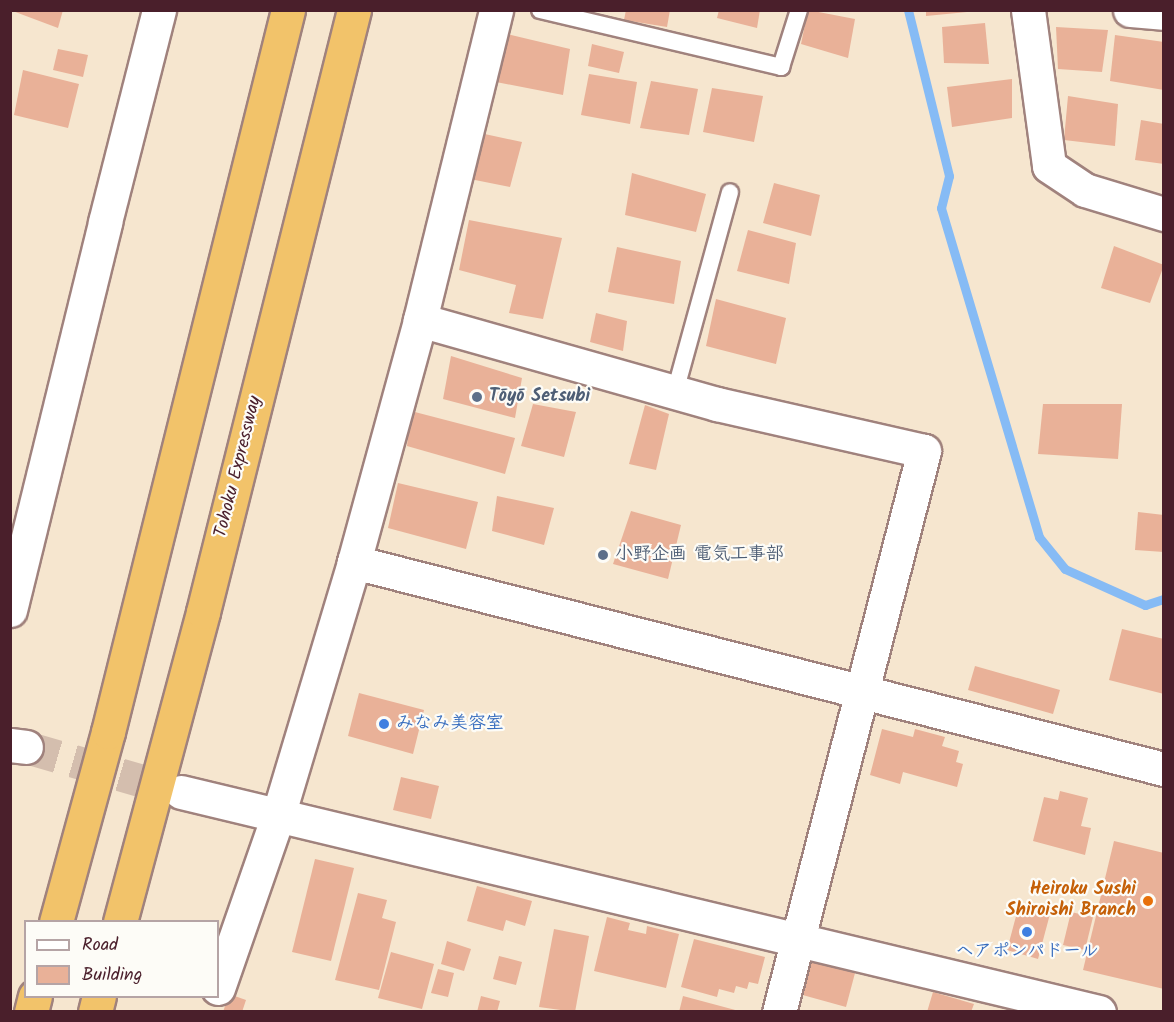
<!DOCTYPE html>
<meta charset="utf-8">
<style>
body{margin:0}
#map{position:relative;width:1174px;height:1022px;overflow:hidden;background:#f6e6cf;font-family:Kalam,"Klee One",sans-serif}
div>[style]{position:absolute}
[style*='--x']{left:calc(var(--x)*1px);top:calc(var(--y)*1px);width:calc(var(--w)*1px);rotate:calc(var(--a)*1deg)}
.stream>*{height:9px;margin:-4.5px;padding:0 4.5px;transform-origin:4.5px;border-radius:4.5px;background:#86bbf5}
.building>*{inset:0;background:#e9b198}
.minor-tunnel>*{height:33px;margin-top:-16.5px;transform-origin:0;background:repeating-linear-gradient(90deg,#d4beae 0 33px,transparent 0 49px)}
.roads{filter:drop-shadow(2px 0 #a0827d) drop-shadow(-2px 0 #a0827d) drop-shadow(0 2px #a0827d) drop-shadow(0 -2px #a0827d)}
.service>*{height:16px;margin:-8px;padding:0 8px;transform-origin:8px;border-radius:8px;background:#fff}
.minor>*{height:33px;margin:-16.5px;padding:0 16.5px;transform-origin:16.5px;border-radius:16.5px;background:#fff}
.motorway>*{height:33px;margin:-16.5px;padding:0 16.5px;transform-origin:16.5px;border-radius:16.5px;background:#f2c36a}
.dots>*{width:16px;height:16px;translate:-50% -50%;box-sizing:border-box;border:3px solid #fdfcf7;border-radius:50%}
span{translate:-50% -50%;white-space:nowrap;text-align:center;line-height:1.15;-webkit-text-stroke:4.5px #fdfcf7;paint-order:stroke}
.service-label{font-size:18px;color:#4e5e75;font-weight:700}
.left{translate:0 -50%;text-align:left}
.street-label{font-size:18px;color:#4a1f2b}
.shop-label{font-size:18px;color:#366cbe;font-weight:700}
.food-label{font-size:18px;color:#c56008;font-weight:700}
.right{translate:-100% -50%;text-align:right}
.frame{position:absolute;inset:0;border:12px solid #4a1f2b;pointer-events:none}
.legend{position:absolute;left:24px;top:920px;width:195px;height:78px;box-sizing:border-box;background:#fdfcf7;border:2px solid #b5a4a5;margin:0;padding:8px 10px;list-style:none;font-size:18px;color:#4a1f2b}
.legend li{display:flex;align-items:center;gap:12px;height:30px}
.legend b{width:30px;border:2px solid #b5a4a5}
</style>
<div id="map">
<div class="stream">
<i style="--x:908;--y:10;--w:171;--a:76.1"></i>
<i style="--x:949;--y:176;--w:33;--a:104"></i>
<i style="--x:941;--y:208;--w:343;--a:73.4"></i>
<i style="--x:1039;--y:537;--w:41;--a:50.9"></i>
<i style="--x:1065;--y:569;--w:88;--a:24.2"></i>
<i style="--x:1145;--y:605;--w:20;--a:-18"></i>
</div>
<div class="building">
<i style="clip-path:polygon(10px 10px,63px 10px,58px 28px)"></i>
<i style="clip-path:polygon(626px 10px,670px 10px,667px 27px,624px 20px)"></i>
<i style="clip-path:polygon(719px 10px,760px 10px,757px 28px,717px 18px)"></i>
<i style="clip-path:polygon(808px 10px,855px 19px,848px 58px,801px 44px)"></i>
<i style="clip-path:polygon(926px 10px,967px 10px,967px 12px,926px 16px)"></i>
<i style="clip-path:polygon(985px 23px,989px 64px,944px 63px,942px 27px)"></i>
<i style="clip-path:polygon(1056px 27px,1108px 30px,1102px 72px,1058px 69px)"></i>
<i style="clip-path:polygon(507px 34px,570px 49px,563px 95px,496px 82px)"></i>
<i style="clip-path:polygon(1115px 35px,1164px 42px,1164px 90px,1110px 81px)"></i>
<i style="clip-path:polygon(592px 44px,624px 52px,619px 73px,588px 66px)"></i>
<i style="clip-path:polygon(58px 49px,88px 55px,83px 77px,53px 70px)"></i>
<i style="clip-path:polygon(23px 70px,79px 84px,68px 128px,14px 115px)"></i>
<i style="clip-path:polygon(589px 74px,637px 82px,630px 124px,581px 115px)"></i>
<i style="clip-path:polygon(1012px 79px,1012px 118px,952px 127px,947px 87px)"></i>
<i style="clip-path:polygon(651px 81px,698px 89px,689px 135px,640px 128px)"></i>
<i style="clip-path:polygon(712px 88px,763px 96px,754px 142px,703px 132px)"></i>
<i style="clip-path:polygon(1068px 96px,1118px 104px,1115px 146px,1064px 140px)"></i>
<i style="clip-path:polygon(1141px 120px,1164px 124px,1164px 164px,1135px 160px)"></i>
<i style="clip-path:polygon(480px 133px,522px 142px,510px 187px,470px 179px)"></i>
<i style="clip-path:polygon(632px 173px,706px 194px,696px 232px,625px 215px)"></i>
<i style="clip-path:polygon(774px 183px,820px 195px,811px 236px,763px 223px)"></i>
<i style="clip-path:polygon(469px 220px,562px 238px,543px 319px,509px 313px,516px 285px,459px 270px)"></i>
<i style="clip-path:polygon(748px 230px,796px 243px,789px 284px,737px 271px)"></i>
<i style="clip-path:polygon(1114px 246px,1164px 265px,1150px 303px,1101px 288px)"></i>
<i style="clip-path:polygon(617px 247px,681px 261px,674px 304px,608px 292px)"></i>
<i style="clip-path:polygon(716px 299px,786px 318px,776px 364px,706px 346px)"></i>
<i style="clip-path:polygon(596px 313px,627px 321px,623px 351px,590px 342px)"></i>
<i style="clip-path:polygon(451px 356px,522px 378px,515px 418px,443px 399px)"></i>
<i style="clip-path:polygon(533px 404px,576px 412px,564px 457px,521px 446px)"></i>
<i style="clip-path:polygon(1043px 404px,1122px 404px,1118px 459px,1038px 454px)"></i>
<i style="clip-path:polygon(645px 405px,669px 414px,656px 470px,629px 464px)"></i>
<i style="clip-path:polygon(411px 411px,515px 438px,505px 474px,407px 446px)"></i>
<i style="clip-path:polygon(398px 483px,478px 502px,466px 549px,388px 528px)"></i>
<i style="clip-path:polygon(497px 496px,554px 508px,544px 545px,492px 531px)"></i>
<i style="clip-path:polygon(631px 511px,681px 525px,668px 579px,613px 564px)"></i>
<i style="clip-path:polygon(1138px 512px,1164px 515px,1164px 552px,1135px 550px)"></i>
<i style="clip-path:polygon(1122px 629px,1164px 639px,1164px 694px,1109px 680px)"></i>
<i style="clip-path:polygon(975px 666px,1060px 690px,1053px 714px,968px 690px)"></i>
<i style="clip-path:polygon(359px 693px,424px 710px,413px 754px,348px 736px)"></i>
<i style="clip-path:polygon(882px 729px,913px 737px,915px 729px,945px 737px,942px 746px,959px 751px,956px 762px,963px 764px,957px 787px,903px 772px,900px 784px,870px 775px)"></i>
<i style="clip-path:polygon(401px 777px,439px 786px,431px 819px,393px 810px)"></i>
<i style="clip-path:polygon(1060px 791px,1088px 798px,1081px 826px,1091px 828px,1085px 855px,1033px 841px,1044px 797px,1058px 800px)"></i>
<i style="clip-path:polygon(1114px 841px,1164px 853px,1164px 989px,1083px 970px)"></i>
<i style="clip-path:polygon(315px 859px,354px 868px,331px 961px,292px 952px)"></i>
<i style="clip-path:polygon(477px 886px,532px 901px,525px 926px,506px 920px,503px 931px,467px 921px)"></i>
<i style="clip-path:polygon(358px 893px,387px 900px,382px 918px,396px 922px,379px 990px,335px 980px)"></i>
<i style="clip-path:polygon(1019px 905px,1050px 914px,1038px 959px,1007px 950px)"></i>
<i style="clip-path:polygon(1071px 912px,1093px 917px,1085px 950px,1063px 945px)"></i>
<i style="clip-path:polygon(607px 917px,630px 923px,628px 930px,646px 934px,647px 926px,679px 934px,666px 988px,594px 971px)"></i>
<i style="clip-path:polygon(554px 929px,589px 936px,575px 1012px,539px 1007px)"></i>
<i style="clip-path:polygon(694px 939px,765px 957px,758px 984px,749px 982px,747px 989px,736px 986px,734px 993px,719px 989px,717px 997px,681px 987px)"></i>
<i style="clip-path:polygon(447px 941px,471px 949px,464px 971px,441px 964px)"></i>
<i style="clip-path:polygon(391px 952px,434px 964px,422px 1009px,378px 998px)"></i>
<i style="clip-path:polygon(499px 956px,522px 962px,516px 985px,493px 979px)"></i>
<i style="clip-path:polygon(808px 961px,855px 973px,846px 1007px,799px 994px)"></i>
<i style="clip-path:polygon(438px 969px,454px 973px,448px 997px,431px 993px)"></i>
<i style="clip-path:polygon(933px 992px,974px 1004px,971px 1012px,927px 1012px)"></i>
<i style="clip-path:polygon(229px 994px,246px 1000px,242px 1012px,223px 1012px)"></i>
<i style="clip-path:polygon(481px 996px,500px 1001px,497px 1012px,477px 1012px)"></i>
<i style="clip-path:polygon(683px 996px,739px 1011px,739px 1012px,679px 1012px)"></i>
</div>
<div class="minor-tunnel">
<i style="--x:26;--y:747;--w:161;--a:16.2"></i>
</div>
<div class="roads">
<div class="service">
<i style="--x:540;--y:10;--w:248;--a:13.3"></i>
<i style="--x:781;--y:67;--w:60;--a:-72.5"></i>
<i style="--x:675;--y:392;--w:207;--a:-74.6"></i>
</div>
<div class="minor">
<i style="--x:1028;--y:10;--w:157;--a:82.3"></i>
<i style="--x:1049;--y:166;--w:43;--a:33.7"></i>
<i style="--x:1085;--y:190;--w:83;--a:16.9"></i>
<i style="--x:1130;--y:10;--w:34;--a:5"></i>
<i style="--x:420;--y:320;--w:309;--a:15.8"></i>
<i style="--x:717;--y:404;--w:212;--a:12.8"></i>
<i style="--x:924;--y:451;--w:579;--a:104.49"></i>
<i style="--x:354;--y:562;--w:836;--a:14.34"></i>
<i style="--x:10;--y:610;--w:399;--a:-76.2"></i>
<i style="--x:105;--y:222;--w:219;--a:-75.7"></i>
<i style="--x:10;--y:745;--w:16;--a:7"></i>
<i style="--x:181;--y:792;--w:944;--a:13.48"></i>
<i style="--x:218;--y:988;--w:182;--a:-70.8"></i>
<i style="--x:278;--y:816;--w:265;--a:-73.3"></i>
<i style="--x:354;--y:562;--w:251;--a:-74.7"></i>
<i style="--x:420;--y:320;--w:319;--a:-76.2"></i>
</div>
<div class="motorway">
<i style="--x:56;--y:922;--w:197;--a:-74.7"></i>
<i style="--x:108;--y:732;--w:744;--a:-76"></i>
<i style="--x:120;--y:922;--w:321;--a:-75"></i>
<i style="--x:203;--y:612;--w:621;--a:-75.92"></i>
<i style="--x:31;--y:1012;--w:16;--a:-76"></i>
<i style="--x:95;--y:1012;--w:16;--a:-76"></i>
</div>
</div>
<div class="dots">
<i style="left:477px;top:397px;background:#5c6f8a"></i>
<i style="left:603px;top:555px;background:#5c6f8a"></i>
<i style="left:384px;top:724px;background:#3f7fe0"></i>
<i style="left:1148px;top:901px;background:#e8710a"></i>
<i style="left:1027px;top:932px;background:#3f7fe0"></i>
</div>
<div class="service-label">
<span class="left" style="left:489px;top:397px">Tōyō Setsubi</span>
<span class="left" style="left:615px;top:555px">小野企画 電気工事部</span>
</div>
<div class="street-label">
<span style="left:239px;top:467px;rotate:-76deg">Tohoku Expressway</span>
</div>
<div class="shop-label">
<span class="left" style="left:396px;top:724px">みなみ美容室</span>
<span style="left:1027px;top:952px">ヘアポンパドール</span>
</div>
<div class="food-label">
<span class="right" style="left:1136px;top:901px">Heiroku Sushi<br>Shiroishi Branch</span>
</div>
<div class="frame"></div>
<ul class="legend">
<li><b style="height:8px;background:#fff"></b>Road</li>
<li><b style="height:16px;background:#e9b198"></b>Building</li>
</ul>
</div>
